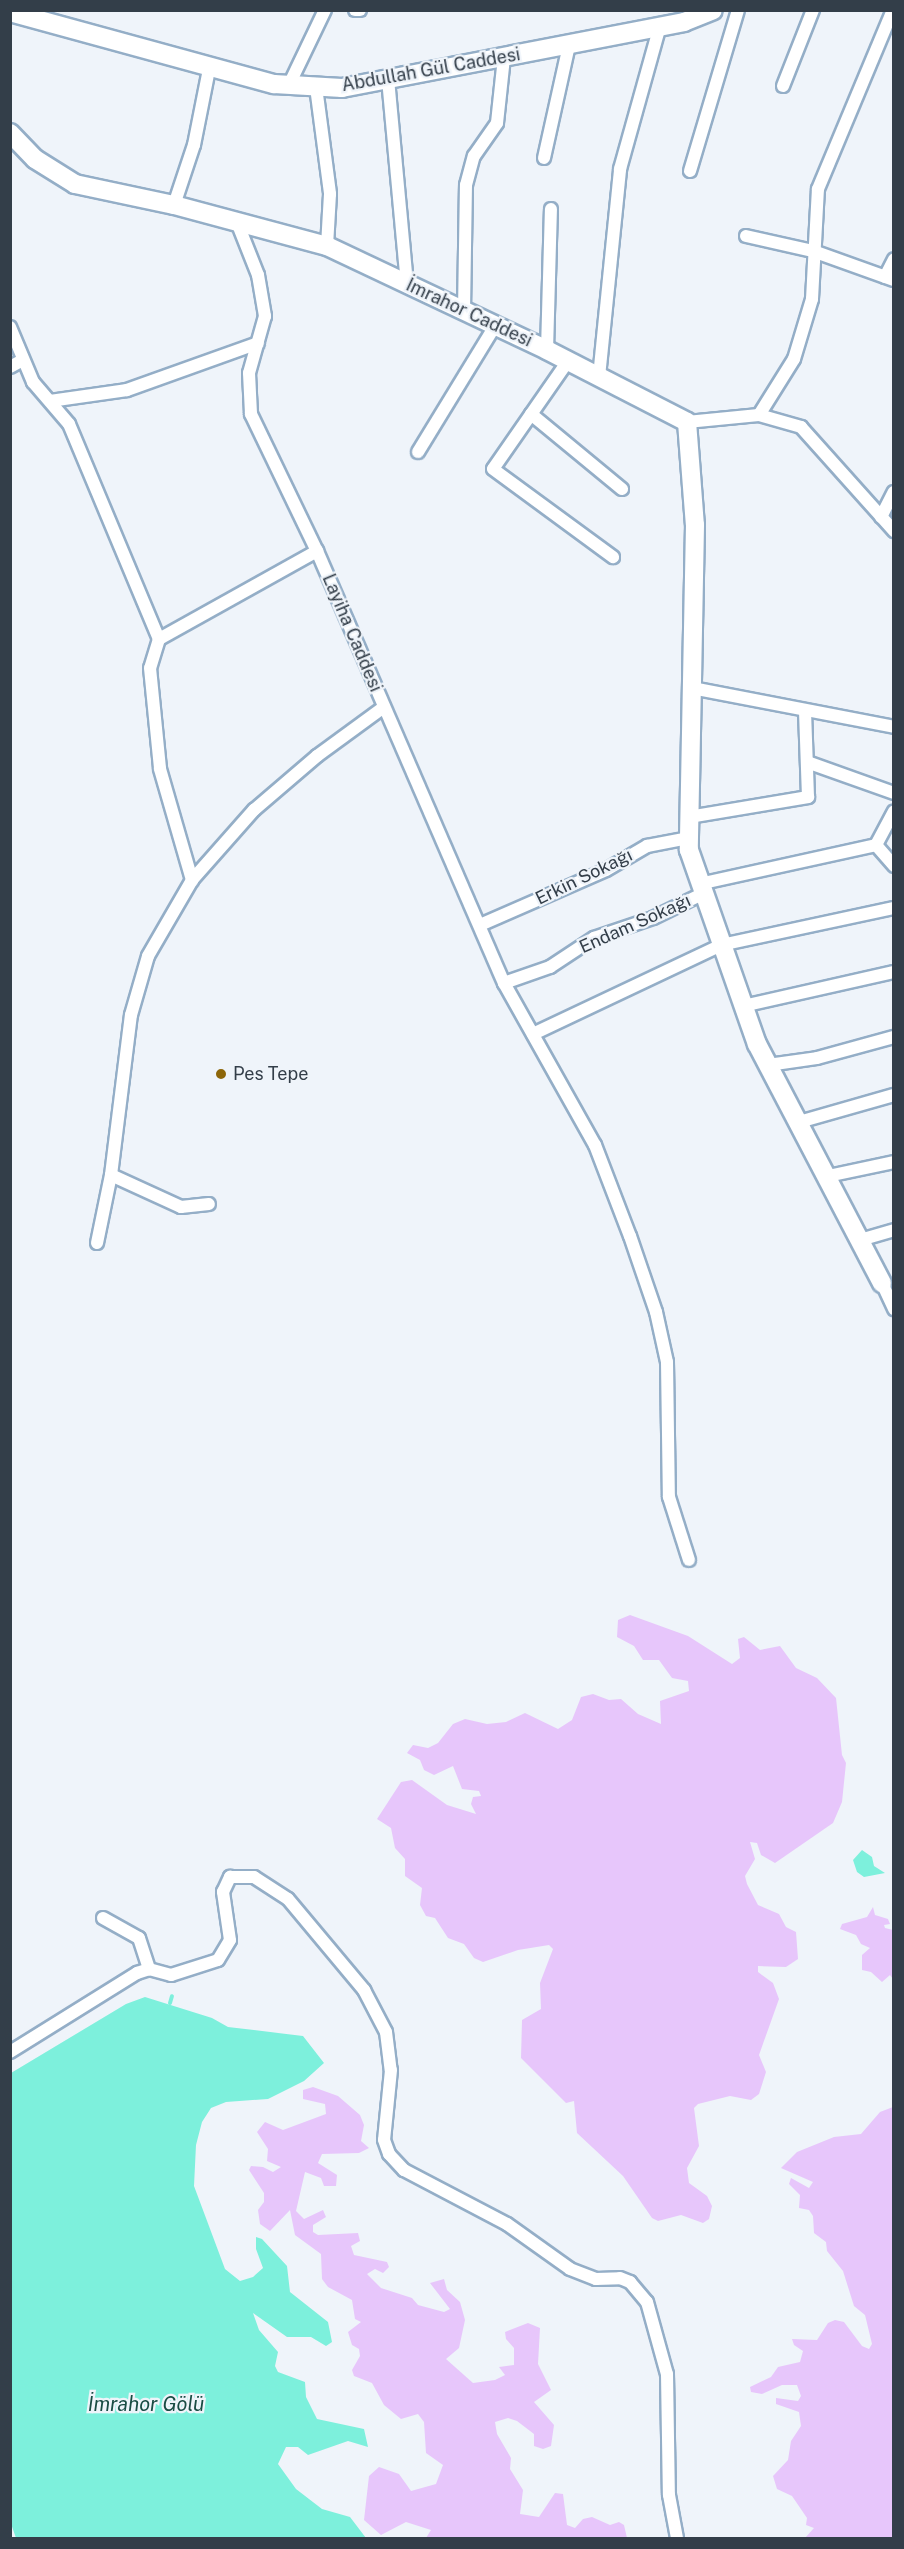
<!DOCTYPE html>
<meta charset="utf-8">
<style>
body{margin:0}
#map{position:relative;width:904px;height:2549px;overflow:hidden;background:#eff4fa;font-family:"Public Sans",sans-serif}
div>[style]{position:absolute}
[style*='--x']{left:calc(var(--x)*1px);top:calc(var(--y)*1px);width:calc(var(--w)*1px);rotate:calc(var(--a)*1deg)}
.green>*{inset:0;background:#e7c6fb}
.water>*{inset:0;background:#7df0dc}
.stream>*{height:4px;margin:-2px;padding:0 2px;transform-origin:2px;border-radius:2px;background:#7df0dc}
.roads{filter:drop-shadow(2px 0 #94aec7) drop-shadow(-2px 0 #94aec7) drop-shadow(0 2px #94aec7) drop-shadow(0 -2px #94aec7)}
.street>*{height:12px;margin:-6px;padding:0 6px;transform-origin:6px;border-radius:6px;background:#fff}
.secondary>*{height:18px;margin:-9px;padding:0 9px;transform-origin:9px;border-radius:9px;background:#fff}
.dots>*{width:16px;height:16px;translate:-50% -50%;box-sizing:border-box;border:3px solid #eff4fa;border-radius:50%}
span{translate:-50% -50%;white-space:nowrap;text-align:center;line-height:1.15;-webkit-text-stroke:4.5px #eff4fa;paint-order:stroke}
.street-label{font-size:18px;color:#333e49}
.poi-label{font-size:18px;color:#333e49}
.left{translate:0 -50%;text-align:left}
.water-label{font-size:20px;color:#194c44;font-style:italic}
.frame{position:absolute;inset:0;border:12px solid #333e49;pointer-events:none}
</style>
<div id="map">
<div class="green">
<i style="clip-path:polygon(630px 1615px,688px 1636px,732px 1664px,740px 1658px,738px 1639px,744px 1637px,760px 1650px,780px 1646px,796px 1668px,817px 1678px,836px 1698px,842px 1755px,846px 1763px,842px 1802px,833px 1823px,775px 1863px,761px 1855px,757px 1843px,750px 1842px,755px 1859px,745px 1876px,747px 1884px,758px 1905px,779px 1914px,786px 1927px,796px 1932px,798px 1959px,786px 1967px,758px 1966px,758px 1972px,773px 1983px,779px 1999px,759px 2055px,766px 2072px,759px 2094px,751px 2100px,730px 2096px,698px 2104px,694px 2108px,699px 2146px,687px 2168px,689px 2183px,707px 2196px,712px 2206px,709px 2219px,703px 2223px,681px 2215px,658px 2221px,652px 2218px,623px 2176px,577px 2133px,574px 2101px,566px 2103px,521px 2058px,522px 2020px,541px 2009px,540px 1983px,553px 1949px,549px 1945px,518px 1950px,483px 1962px,474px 1958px,464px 1944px,448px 1938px,435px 1918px,426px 1916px,420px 1905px,422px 1888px,405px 1876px,405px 1859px,395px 1848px,391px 1828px,377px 1819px,401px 1782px,412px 1780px,447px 1805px,476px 1814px,471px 1804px,473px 1797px,481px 1796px,479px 1791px,462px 1789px,453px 1766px,434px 1775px,424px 1770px,420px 1760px,407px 1753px,413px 1745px,428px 1748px,438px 1743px,453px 1724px,465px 1719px,487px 1724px,506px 1722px,525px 1713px,558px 1729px,572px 1720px,581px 1697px,593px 1694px,609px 1700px,621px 1699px,638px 1714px,661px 1724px,660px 1701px,689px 1691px,688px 1681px,672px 1678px,659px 1660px,643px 1660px,634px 1646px,617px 1637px,618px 1620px)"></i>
<i style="clip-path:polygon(873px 1907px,875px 1915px,888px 1919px,890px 1924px,884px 1925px,885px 1928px,893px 1930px,893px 1979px,890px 1975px,882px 1982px,871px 1972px,862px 1970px,862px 1955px,870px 1948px,861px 1944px,856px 1935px,840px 1929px,842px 1924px,867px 1917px)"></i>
<i style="clip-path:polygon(313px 2087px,338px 2096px,360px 2115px,364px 2125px,361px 2141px,369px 2148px,359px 2153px,322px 2154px,318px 2163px,337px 2175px,336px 2186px,324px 2186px,321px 2178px,305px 2172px,296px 2211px,304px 2219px,323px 2210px,326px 2217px,313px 2225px,313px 2232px,318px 2235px,358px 2233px,360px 2241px,351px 2246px,354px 2255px,387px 2262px,389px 2267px,383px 2273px,375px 2269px,367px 2274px,381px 2288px,412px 2298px,418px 2305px,444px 2312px,450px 2309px,430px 2283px,444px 2279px,447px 2290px,460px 2302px,465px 2320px,459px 2348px,446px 2359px,473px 2383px,495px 2380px,505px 2375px,499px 2367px,514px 2365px,514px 2348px,506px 2339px,505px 2332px,528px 2323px,540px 2328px,538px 2364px,551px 2390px,534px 2402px,554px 2425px,551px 2446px,543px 2449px,534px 2446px,534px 2434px,517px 2421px,508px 2418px,495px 2422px,497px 2434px,511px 2458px,510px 2469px,523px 2490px,520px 2514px,539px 2517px,555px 2493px,563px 2494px,567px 2525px,575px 2528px,583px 2519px,592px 2517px,610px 2525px,619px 2522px,624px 2525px,627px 2538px,426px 2538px,431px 2530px,406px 2522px,381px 2535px,364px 2520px,369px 2476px,379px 2467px,399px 2474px,411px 2491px,436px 2484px,443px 2465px,426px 2453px,424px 2422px,418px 2414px,401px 2419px,384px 2405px,372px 2383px,354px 2376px,352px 2370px,360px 2356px,359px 2349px,352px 2345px,348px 2332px,361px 2322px,355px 2319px,352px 2300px,328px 2287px,322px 2279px,321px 2254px,295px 2235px,290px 2210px,270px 2231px,260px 2224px,258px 2210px,264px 2202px,264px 2193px,249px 2170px,251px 2166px,263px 2167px,273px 2172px,281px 2167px,267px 2161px,268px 2149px,257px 2132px,265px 2122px,283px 2130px,326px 2114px,325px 2104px,303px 2099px,303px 2090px)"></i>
<i style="clip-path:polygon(893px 2107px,893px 2538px,805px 2538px,814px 2528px,806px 2525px,807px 2518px,792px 2496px,777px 2489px,773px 2476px,788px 2460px,791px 2441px,801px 2426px,799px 2412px,776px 2404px,776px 2398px,798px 2401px,801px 2396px,797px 2385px,782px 2385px,762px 2394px,751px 2392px,750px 2387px,771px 2377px,778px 2367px,800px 2362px,803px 2351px,794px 2345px,792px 2339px,817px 2340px,828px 2323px,835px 2320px,844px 2322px,862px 2346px,869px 2349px,872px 2344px,865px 2315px,854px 2306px,843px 2271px,827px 2251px,826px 2242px,814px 2233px,813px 2216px,809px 2210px,799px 2208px,800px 2195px,789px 2184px,791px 2178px,809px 2188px,813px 2182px,781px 2168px,797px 2152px,834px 2137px,861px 2134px,880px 2112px)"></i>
</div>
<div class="water">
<i style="clip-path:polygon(862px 1850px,872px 1857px,874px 1866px,885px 1873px,864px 1877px,857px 1872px,853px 1860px)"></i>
<i style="clip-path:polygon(145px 1997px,212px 2018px,228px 2027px,303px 2036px,324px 2063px,304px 2081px,268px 2099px,226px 2102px,211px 2108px,202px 2122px,196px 2145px,194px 2186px,225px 2269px,240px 2281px,253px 2277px,263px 2268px,256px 2249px,256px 2237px,262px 2239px,287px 2266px,290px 2292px,328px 2322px,332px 2342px,326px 2346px,311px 2337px,287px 2337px,253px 2313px,259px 2330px,278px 2352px,275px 2366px,278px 2372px,305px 2382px,306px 2397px,317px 2419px,364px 2429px,368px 2447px,348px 2441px,308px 2455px,298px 2447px,286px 2447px,278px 2464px,296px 2489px,322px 2509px,350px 2517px,366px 2538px,16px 2538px,10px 2521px,11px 2073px,126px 2004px)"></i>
</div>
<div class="stream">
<i style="--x:170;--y:2003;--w:7;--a:-74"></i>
</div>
<div class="roads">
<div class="street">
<i style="--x:355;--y:10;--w:5;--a:0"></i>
<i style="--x:388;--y:79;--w:206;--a:84.7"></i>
<i style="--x:289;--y:85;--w:83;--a:-64.4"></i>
<i style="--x:783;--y:86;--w:82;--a:-68.5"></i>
<i style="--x:316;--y:87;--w:108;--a:82.5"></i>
<i style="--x:330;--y:194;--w:52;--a:93.3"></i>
<i style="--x:544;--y:158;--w:116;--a:-77.5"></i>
<i style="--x:690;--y:171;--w:168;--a:-73.4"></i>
<i style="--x:174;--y:205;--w:63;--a:-71.6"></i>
<i style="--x:194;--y:145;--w:77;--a:-78.8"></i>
<i style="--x:237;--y:222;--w:57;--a:68.4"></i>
<i style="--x:258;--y:275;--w:42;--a:80.3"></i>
<i style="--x:265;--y:316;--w:59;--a:105.7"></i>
<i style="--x:249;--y:373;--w:41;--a:87.2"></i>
<i style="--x:251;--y:414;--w:152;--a:64.3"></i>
<i style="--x:317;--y:551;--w:471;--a:66.6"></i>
<i style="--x:504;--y:983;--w:186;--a:60.7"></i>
<i style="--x:595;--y:1145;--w:97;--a:69"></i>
<i style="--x:630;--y:1236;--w:80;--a:71.1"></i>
<i style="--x:656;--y:1312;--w:51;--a:77.6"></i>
<i style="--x:667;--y:1362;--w:135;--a:89.2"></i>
<i style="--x:669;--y:1497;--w:66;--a:72.4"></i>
<i style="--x:746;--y:236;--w:69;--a:12.6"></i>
<i style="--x:813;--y:251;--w:86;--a:19.7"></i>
<i style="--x:885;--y:277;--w:20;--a:-63"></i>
<i style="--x:464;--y:311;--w:126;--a:-89.1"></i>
<i style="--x:466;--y:185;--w:30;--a:-75"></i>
<i style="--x:474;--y:156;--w:40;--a:-55.1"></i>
<i style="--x:497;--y:123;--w:66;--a:-83.9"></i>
<i style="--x:10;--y:327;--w:60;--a:67.3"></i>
<i style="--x:33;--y:382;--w:55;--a:49.4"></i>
<i style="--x:69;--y:424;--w:233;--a:67.3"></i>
<i style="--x:159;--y:639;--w:30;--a:107"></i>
<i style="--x:150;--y:668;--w:101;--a:84.3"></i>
<i style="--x:160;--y:769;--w:116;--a:73.9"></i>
<i style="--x:547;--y:350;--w:141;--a:-88.4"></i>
<i style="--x:568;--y:361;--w:131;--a:124.8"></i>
<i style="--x:493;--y:469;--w:149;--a:36.3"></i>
<i style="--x:10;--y:367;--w:13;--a:-29"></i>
<i style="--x:599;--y:377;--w:209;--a:-84.2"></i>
<i style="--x:620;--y:169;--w:148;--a:-74.4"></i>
<i style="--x:50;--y:401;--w:78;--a:-8.1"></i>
<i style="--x:127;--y:390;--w:139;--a:-19.7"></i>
<i style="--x:531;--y:414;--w:118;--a:39.5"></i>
<i style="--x:759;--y:415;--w:66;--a:-58"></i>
<i style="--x:794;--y:359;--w:63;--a:-73.3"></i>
<i style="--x:812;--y:299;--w:110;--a:-86.9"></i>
<i style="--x:818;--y:189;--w:194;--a:-67.3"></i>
<i style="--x:687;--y:422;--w:72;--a:-5.6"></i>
<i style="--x:759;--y:415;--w:44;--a:15.9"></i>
<i style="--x:801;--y:427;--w:140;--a:48.2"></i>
<i style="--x:418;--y:452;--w:148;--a:-58.6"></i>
<i style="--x:881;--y:517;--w:28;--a:-63"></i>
<i style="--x:159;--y:639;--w:181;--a:-29.1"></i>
<i style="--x:692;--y:688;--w:206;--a:10.9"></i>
<i style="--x:807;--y:762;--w:92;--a:19.6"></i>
<i style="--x:689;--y:817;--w:121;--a:-9.5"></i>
<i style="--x:808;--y:797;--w:84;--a:-92"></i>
<i style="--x:876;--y:845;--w:28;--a:49"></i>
<i style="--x:699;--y:884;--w:181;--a:-12.4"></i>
<i style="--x:876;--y:845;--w:38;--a:-62"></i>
<i style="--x:480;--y:925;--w:137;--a:-23.6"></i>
<i style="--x:606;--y:870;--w:48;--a:-30.3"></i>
<i style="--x:647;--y:846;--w:43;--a:-10.8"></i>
<i style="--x:504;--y:983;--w:49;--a:-19.2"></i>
<i style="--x:550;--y:967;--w:53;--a:-33.4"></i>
<i style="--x:594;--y:938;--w:62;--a:-18.7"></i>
<i style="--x:653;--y:918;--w:55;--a:-26.1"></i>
<i style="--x:743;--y:1006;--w:155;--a:-12.7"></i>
<i style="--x:533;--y:1034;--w:208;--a:-25.3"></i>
<i style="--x:721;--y:945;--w:177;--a:-12.1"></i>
<i style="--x:768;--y:1065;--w:49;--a:-8.1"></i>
<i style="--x:817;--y:1058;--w:80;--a:-15.3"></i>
<i style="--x:799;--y:1122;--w:99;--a:-15.9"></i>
<i style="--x:111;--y:1175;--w:77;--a:24.6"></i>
<i style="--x:181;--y:1207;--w:28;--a:-6"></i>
<i style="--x:828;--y:1176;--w:67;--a:-12"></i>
<i style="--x:860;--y:1240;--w:35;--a:-16"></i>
<i style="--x:97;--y:1243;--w:69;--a:-78.4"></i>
<i style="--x:111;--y:1175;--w:161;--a:-82.9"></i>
<i style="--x:131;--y:1015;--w:61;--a:-73.9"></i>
<i style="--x:148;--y:956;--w:88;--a:-59.9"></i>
<i style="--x:192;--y:880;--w:94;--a:-48.5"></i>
<i style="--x:254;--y:810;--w:83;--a:-40.6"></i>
<i style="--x:317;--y:756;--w:83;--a:-36.2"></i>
<i style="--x:882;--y:1283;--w:29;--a:65"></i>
<i style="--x:103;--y:1918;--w:41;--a:29.1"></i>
<i style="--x:139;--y:1938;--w:33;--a:72"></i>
<i style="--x:10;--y:2052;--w:150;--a:-31.9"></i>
<i style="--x:137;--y:1973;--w:13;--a:-18"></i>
<i style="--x:149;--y:1969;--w:23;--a:15"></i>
<i style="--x:171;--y:1975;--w:49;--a:-17.7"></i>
<i style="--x:218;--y:1960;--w:23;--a:-59"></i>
<i style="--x:230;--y:1940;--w:49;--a:-98.3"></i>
<i style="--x:223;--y:1892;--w:17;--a:-65"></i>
<i style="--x:230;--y:1877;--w:24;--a:0"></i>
<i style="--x:254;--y:1877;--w:40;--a:32.9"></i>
<i style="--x:288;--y:1899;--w:119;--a:50.1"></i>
<i style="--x:364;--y:1990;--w:47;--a:62.4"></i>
<i style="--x:386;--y:2032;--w:38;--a:83"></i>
<i style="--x:391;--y:2070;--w:70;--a:95.7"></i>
<i style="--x:384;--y:2140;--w:15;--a:70"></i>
<i style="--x:389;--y:2154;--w:22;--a:47"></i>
<i style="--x:404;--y:2170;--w:116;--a:27.7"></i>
<i style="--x:507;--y:2224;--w:77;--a:35.5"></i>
<i style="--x:570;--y:2269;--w:28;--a:21"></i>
<i style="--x:596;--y:2279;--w:24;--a:-2"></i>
<i style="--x:620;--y:2278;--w:11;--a:22"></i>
<i style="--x:630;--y:2282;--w:26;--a:50"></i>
<i style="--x:647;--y:2302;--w:75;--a:74.5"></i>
<i style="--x:667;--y:2374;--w:121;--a:89.1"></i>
<i style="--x:669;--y:2495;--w:44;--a:79.5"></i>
</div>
<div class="secondary">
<i style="--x:10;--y:12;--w:274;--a:15.3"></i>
<i style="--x:274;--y:84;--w:68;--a:3.4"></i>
<i style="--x:342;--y:88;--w:348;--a:-10.9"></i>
<i style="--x:684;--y:22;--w:31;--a:-22"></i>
<i style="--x:10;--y:133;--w:36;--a:46"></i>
<i style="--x:35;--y:159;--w:47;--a:32"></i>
<i style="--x:75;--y:184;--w:101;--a:12"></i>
<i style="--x:174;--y:205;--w:158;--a:15"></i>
<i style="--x:327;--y:246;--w:243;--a:25.3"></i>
<i style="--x:547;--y:350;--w:157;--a:27.2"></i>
<i style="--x:687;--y:422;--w:103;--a:85.6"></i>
<i style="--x:695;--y:525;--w:325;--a:91.1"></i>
<i style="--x:689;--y:850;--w:206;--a:70.7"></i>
<i style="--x:757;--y:1044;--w:270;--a:62.4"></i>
</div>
</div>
<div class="dots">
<i style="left:221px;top:1074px;background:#8d6609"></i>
</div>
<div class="street-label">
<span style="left:431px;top:70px;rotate:-10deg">Abdullah Gül Caddesi</span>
<span style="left:469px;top:313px;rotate:25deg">İmrahor Caddesi</span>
<span style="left:352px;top:633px;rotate:67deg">Layiha Caddesi</span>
<span style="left:584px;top:877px;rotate:-26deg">Erkin Sokağı</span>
<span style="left:635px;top:924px;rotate:-24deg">Endam Sokağı</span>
</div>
<div class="poi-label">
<span class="left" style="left:233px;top:1074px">Pes Tepe</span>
</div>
<div class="water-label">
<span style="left:146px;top:2404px">İmrahor Gölü</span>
</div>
<div class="frame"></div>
</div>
